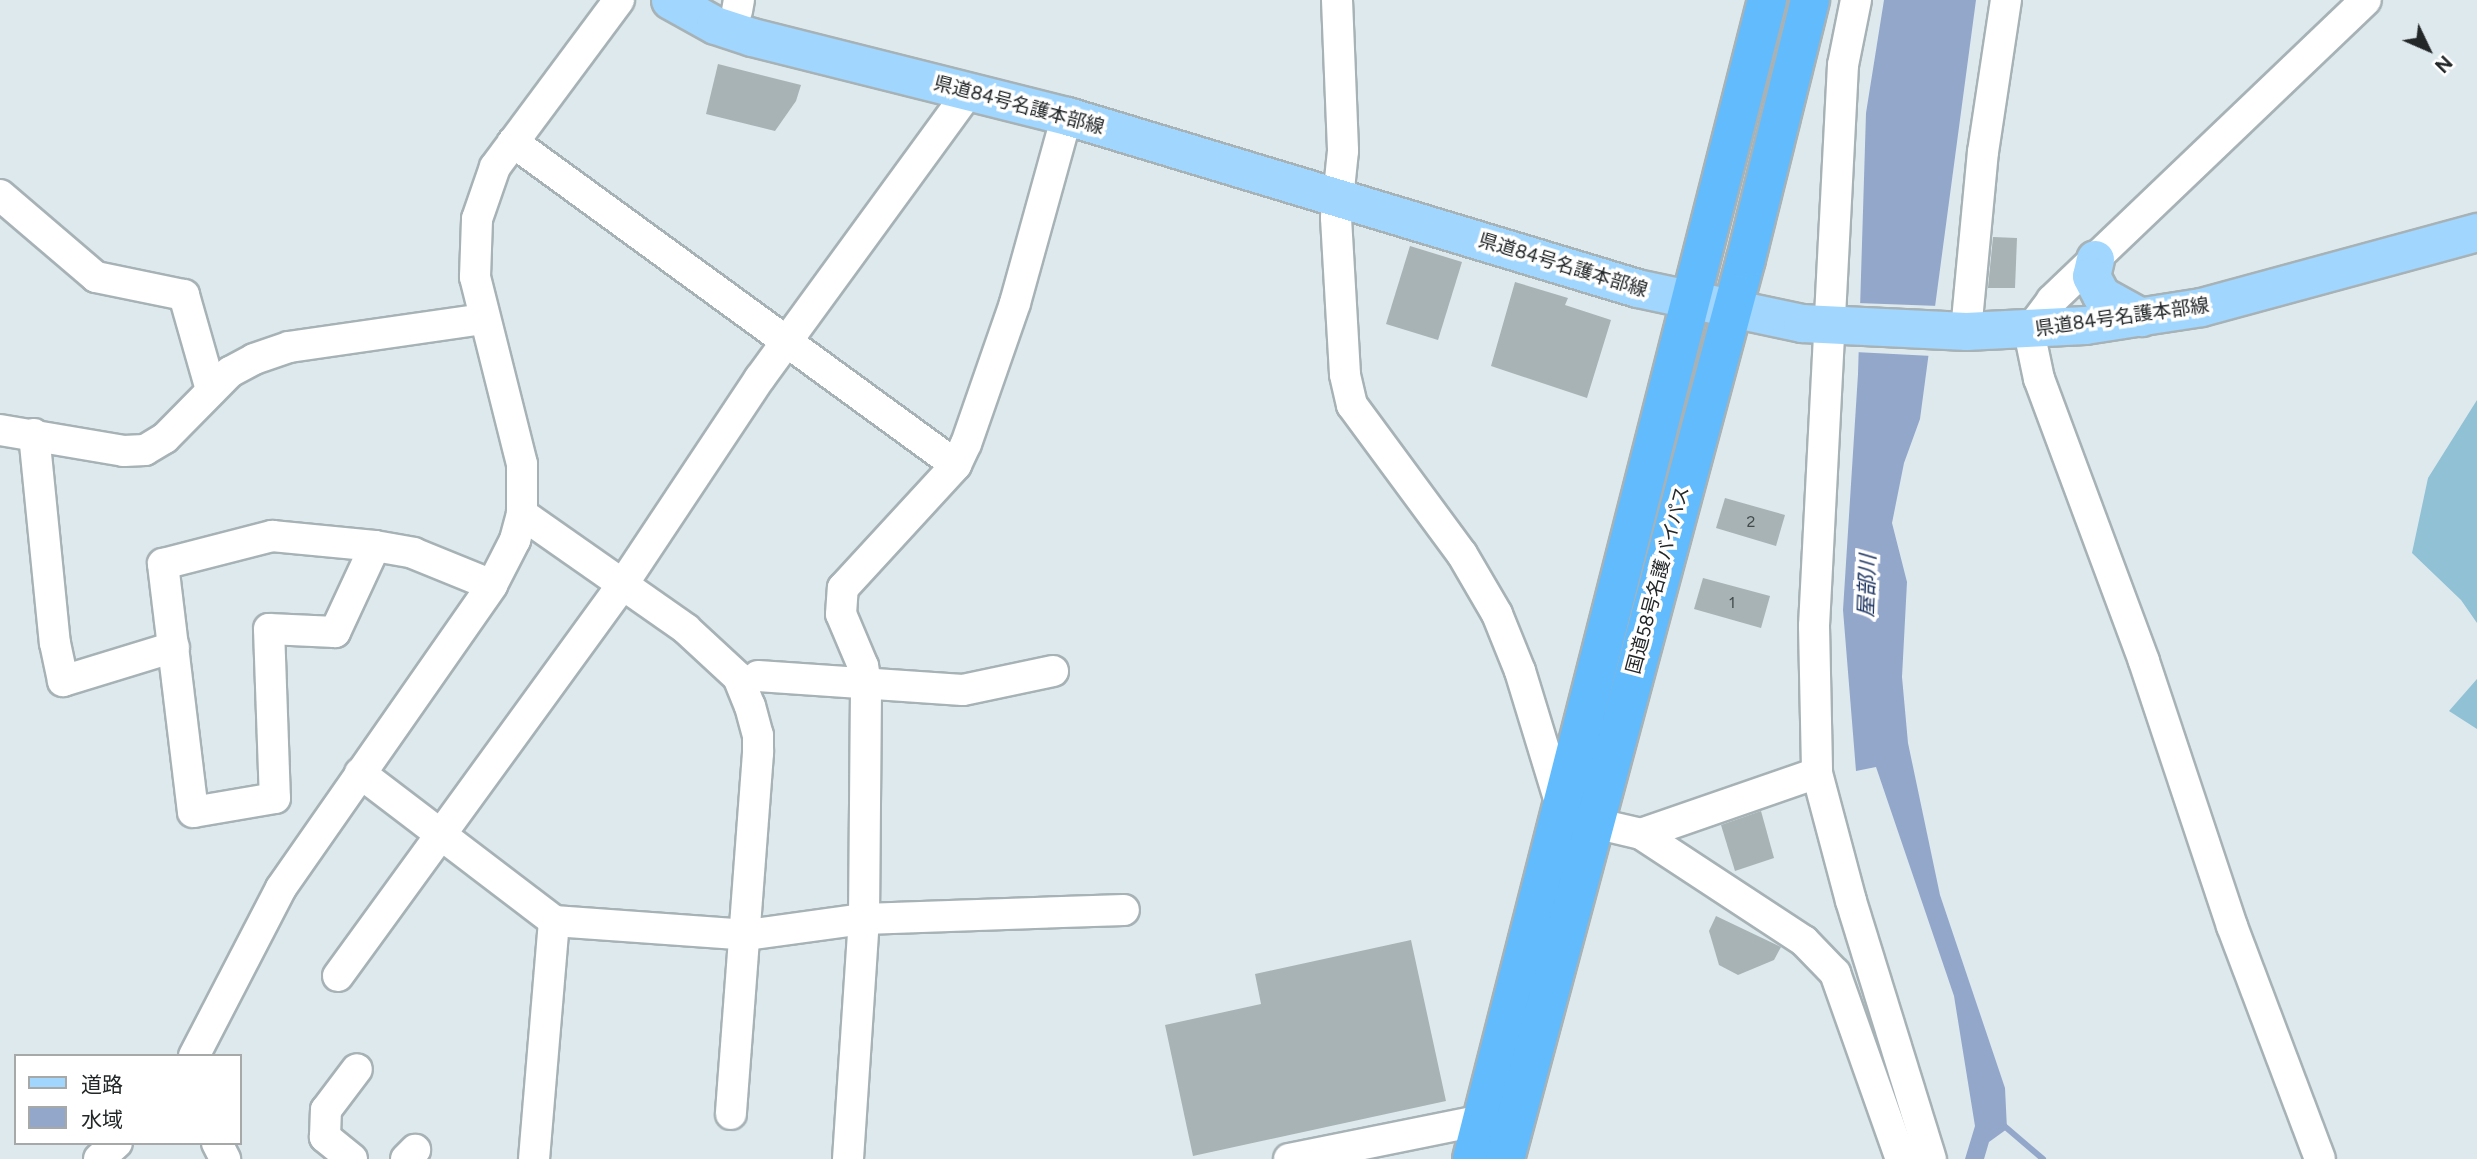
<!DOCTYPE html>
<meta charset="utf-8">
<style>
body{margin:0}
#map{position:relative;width:2477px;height:1159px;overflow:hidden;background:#dee9ee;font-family:Figtree,"Noto Sans JP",sans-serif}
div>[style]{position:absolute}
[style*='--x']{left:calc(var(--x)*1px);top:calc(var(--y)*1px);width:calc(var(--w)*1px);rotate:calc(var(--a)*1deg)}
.forest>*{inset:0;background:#90c1d4}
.water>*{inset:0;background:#93a7cb}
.pier>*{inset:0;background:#dee9ee}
.stream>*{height:6px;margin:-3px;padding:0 3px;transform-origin:3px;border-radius:3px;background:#93a7cb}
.building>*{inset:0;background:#a7b3b4}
.roads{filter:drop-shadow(2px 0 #a7b2b6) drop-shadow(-2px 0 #a7b2b6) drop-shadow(0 2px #a7b2b6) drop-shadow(0 -2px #a7b2b6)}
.minor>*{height:30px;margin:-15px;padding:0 15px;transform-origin:15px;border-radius:15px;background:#fff}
.major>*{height:37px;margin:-18.5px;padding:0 18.5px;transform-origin:18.5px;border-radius:18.5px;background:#a1d6fe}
.highway>*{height:38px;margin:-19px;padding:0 19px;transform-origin:19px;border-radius:19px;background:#62bbfd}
span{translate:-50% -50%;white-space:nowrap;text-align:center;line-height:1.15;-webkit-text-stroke:7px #fff;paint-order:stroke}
.number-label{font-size:16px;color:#444a4b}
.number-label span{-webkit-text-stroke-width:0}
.street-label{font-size:19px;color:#232728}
.water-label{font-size:21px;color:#152d5b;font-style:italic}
.legend{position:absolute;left:14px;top:1054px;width:228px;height:91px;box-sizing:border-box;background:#fff;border:2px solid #a7a9a9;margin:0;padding:9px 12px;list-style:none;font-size:21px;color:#232728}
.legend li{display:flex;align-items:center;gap:14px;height:35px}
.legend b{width:35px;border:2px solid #a7a9a9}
.north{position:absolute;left:2393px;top:14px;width:70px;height:70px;-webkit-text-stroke:5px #fff;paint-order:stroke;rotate:134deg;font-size:19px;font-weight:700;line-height:28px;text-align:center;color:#232728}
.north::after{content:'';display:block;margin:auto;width:24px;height:32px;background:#232728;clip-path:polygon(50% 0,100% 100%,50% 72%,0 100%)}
</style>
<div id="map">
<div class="forest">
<i style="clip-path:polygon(2477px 400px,2477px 623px,2461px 600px,2412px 553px,2428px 478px)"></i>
<i style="clip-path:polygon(2477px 679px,2477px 729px,2449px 711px)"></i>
</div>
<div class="water">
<i style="clip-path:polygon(1884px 0,1976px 0,1920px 419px,1904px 463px,1892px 523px,1907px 582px,1902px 677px,1908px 743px,1940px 895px,2005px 1088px,2007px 1129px,1989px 1142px,1984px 1159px,1965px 1159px,1975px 1126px,1954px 996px,1876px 767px,1856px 771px,1843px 610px,1858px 374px,1866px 113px)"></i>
</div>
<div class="pier">
<i style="clip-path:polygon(1857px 303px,1939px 306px,1932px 356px,1855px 352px)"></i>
</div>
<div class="stream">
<i style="--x:2002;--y:1124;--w:54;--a:40.5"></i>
</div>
<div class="building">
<i style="clip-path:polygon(718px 64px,801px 85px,796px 101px,775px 131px,706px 114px)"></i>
<i style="clip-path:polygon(1993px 237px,2017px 238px,2015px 288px,1988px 288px)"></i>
<i style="clip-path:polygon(1410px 246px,1462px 262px,1438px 340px,1386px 324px)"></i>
<i style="clip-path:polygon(1515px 282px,1568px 298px,1565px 305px,1611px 320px,1587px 398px,1491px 366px)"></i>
<i style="clip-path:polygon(1725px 498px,1785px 515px,1776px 546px,1716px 528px)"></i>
<i style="clip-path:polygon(1703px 578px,1770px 596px,1761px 628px,1694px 609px)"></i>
<i style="clip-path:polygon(1761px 811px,1774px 858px,1735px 871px,1721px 825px)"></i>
<i style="clip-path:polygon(1716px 916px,1781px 947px,1774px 960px,1738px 975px,1719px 965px,1709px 931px)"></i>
<i style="clip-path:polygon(1411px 940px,1446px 1101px,1193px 1156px,1165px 1025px,1261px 1004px,1255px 974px)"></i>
</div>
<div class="roads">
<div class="minor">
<i style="--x:1337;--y:0;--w:151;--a:87.7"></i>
<i style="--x:1343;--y:151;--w:67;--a:96"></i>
<i style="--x:1336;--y:218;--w:157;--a:86.7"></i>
<i style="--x:1345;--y:375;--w:31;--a:77"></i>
<i style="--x:1352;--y:405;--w:185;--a:53.6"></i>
<i style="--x:1462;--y:554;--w:69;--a:59.7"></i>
<i style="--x:1497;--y:614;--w:61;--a:68"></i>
<i style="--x:1520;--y:671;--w:143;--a:73"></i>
<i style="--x:1856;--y:0;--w:66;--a:101.3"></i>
<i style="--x:1843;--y:65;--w:562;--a:92.96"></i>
<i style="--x:1814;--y:626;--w:147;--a:88.8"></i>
<i style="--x:1817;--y:773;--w:132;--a:75.1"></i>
<i style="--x:1851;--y:901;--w:270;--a:72.8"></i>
<i style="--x:737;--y:11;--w:11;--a:-80"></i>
<i style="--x:513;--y:142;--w:548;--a:36.1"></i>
<i style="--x:0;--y:195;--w:126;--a:40.5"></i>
<i style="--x:96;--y:277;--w:90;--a:11.6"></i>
<i style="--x:184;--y:295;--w:99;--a:74.1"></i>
<i style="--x:1966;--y:331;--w:180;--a:-84.6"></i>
<i style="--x:1983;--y:152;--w:154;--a:-81.4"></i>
<i style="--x:0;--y:430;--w:126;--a:9.6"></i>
<i style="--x:124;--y:451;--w:21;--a:-3"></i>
<i style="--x:145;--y:450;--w:23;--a:-31"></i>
<i style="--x:165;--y:438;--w:93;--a:-45.4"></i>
<i style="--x:230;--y:372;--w:27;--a:-28"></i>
<i style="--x:254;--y:359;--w:37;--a:-19"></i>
<i style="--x:289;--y:347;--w:197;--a:-8.2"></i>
<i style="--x:34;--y:434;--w:210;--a:84.3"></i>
<i style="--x:55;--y:643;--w:39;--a:78"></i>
<i style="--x:63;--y:681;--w:116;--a:-17"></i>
<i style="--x:522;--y:514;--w:200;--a:35"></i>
<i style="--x:686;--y:629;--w:71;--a:42.7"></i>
<i style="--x:738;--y:677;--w:31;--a:68"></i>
<i style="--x:750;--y:706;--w:30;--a:75"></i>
<i style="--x:758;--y:735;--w:18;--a:90"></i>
<i style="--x:758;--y:753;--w:362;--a:94.3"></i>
<i style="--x:375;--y:546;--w:95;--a:114.9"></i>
<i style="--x:335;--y:632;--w:66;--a:-177.4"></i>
<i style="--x:269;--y:629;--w:169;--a:88"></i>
<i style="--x:275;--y:798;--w:83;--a:170.3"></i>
<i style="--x:193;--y:812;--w:250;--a:-96.9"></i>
<i style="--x:163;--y:564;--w:113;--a:-14.4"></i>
<i style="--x:272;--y:536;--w:103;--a:5.5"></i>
<i style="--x:375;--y:546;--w:39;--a:10"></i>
<i style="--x:413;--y:553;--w:85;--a:22.1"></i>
<i style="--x:758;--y:676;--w:205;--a:3.9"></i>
<i style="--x:963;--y:690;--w:92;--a:-11.9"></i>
<i style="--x:360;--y:773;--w:244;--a:37.3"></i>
<i style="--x:554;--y:921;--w:194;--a:4.1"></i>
<i style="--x:747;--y:935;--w:118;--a:-7.8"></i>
<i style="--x:864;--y:919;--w:260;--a:-2"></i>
<i style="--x:1594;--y:823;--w:48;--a:13.2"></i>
<i style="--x:1641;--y:834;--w:195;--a:33.3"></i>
<i style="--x:1804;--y:941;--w:45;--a:45.9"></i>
<i style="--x:1835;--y:973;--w:197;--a:70.5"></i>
<i style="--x:1641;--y:834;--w:186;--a:-19.1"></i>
<i style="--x:338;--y:976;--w:485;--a:-54"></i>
<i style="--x:623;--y:584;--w:247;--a:-56.4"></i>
<i style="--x:760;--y:378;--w:356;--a:-53.9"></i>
<i style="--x:194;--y:1056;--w:189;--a:-62.6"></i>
<i style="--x:281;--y:888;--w:369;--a:-55.1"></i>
<i style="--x:492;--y:585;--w:51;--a:-62.9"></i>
<i style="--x:515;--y:540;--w:27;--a:-75"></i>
<i style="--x:522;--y:514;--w:50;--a:-90"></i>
<i style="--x:522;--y:464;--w:193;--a:-104.1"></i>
<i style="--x:475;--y:277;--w:58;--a:-88"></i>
<i style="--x:477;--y:219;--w:55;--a:-70.9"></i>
<i style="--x:495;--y:167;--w:208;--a:-53.4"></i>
<i style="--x:217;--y:1143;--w:18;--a:63"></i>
<i style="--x:99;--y:1159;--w:24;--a:-42"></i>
<i style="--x:352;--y:1159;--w:35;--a:-141"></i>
<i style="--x:325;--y:1137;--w:27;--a:-88"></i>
<i style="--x:326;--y:1110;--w:51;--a:-52.9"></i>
<i style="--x:406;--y:1159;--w:13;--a:-45"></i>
<i style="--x:534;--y:1159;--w:239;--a:-85.2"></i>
<i style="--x:848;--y:1159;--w:241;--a:-86.2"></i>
<i style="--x:864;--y:919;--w:235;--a:-89.5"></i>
<i style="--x:866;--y:684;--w:18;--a:-99"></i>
<i style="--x:863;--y:666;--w:56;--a:-112.9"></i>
<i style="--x:841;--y:614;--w:26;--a:-86"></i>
<i style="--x:843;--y:588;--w:167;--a:-47.4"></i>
<i style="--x:956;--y:465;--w:23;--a:-65"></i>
<i style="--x:966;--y:444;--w:149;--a:-70.8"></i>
<i style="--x:1015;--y:303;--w:194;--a:-74.5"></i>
<i style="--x:1289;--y:1159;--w:198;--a:-11.4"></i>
<i style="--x:2320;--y:1159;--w:249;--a:-110.7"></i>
<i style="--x:2232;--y:926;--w:279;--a:-108.4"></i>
<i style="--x:2144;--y:661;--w:301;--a:-110.4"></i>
<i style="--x:2039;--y:379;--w:49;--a:-101.8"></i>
<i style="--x:2029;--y:331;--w:39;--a:-53"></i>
<i style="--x:2052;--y:300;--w:434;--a:-43.7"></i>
</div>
<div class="major">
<i style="--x:670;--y:0;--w:51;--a:29.1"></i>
<i style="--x:715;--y:25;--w:39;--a:18"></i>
<i style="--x:752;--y:37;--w:325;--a:14.1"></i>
<i style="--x:1067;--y:116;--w:595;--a:16.79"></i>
<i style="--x:1637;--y:288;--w:169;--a:12"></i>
<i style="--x:1802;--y:323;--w:164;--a:2.8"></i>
<i style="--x:1966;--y:331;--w:119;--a:-2.9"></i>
<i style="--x:2085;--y:325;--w:117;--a:-8.8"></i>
<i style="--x:2201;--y:307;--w:286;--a:-15.2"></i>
<i style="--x:2095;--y:259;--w:17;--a:103"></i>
<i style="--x:2091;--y:276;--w:21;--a:62"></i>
<i style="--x:2101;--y:295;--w:46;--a:28.8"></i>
</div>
<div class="highway">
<i style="--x:1472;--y:1159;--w:1196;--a:-75.72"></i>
<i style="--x:1505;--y:1159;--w:932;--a:-75.01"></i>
<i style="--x:1746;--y:259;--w:267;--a:-76.1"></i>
</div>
</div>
<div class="number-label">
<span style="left:1751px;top:522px">2</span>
<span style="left:1732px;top:603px">1</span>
</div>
<div class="street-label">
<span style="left:1019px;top:105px;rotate:15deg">県道84号名護本部線</span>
<span style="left:1563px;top:265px;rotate:17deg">県道84号名護本部線</span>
<span style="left:2122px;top:317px;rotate:-8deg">県道84号名護本部線</span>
<span style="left:1658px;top:580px;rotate:-75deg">国道58号名護バイパス</span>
</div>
<div class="water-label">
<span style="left:1867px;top:586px;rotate:-88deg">屋部川</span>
</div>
<ul class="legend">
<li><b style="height:9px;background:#a1d6fe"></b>道路</li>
<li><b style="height:19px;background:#93a7cb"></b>水域</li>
</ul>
<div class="north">N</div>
</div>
